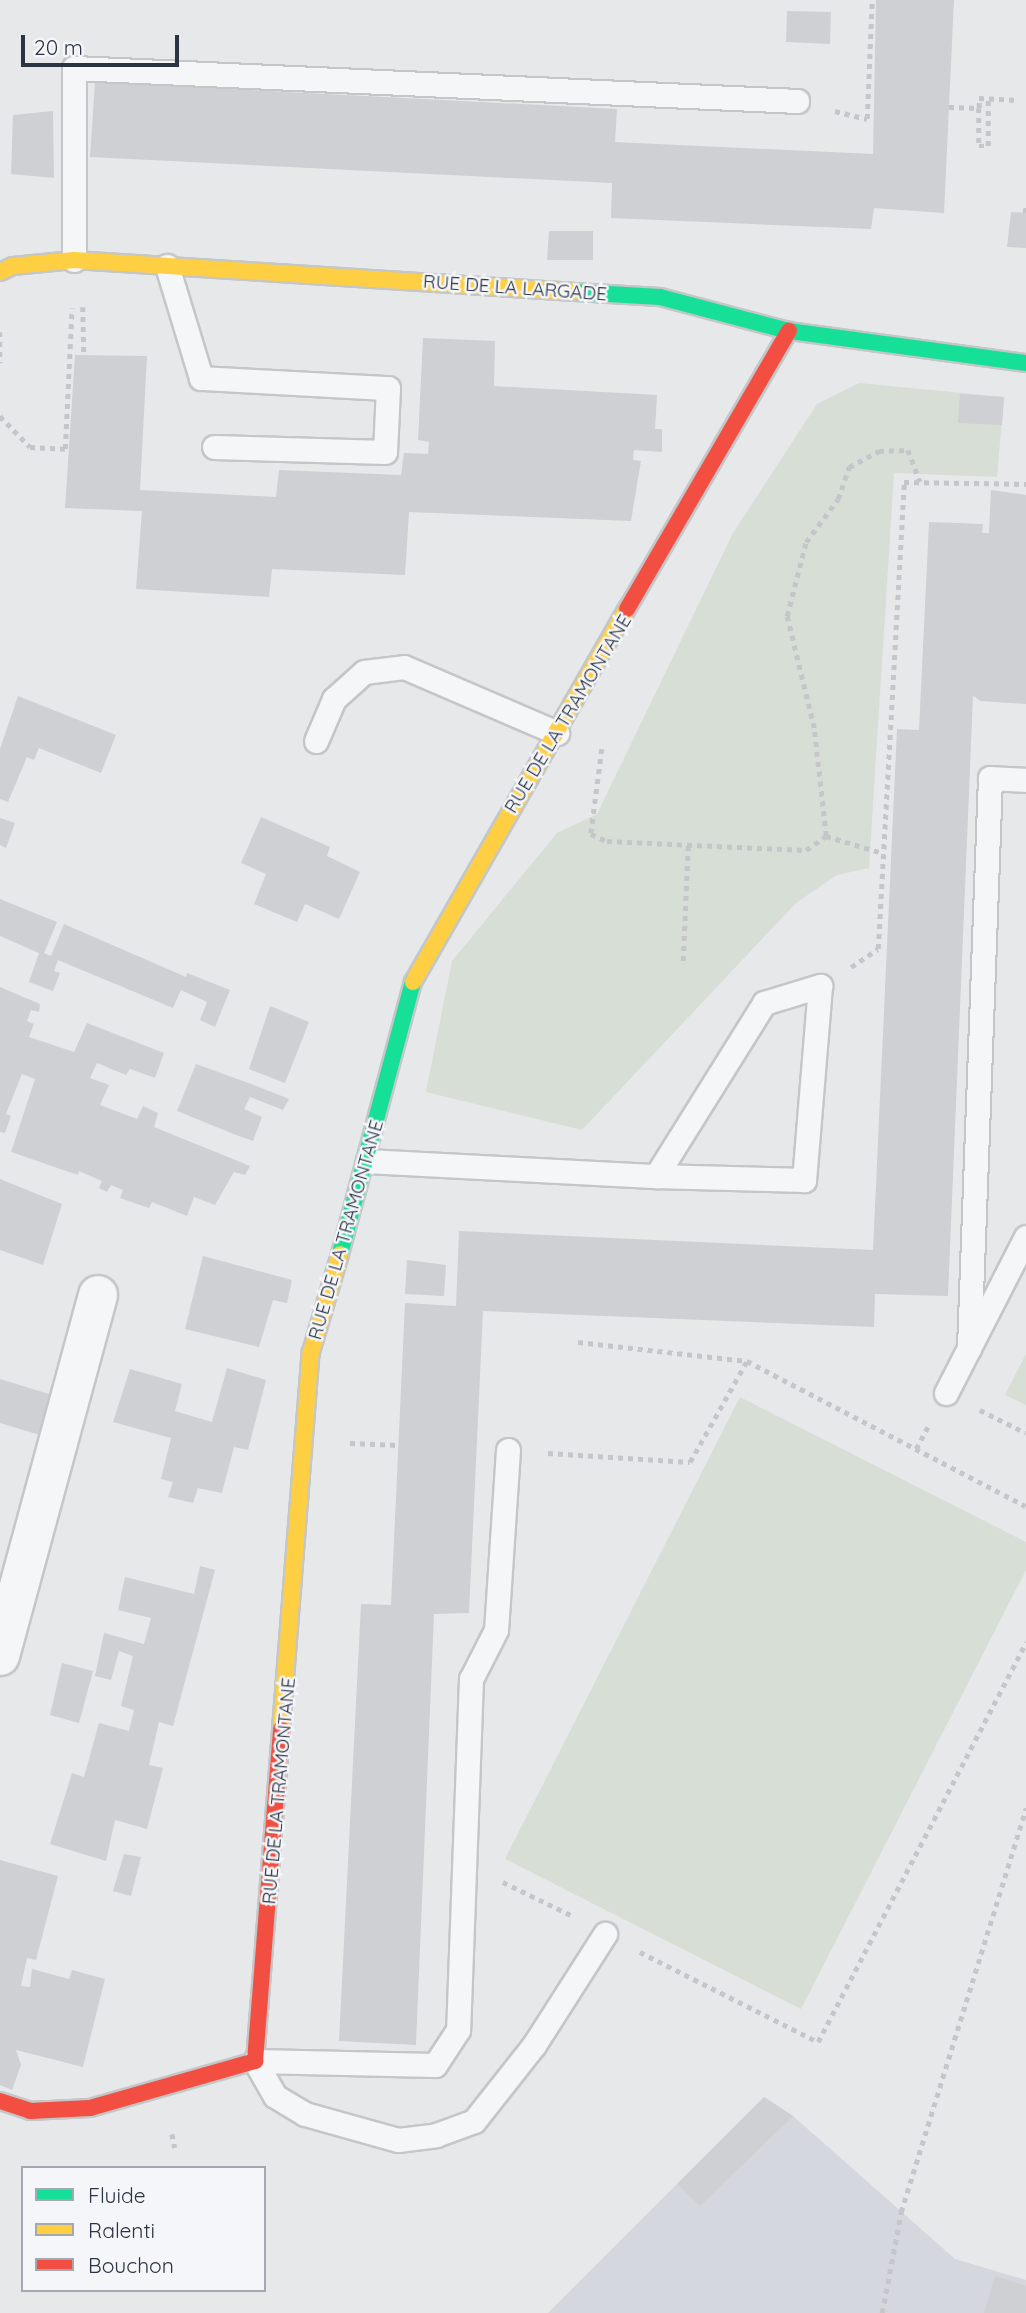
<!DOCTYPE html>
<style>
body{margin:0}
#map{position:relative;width:1026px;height:2313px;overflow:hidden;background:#e6e8ea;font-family:Quicksand,sans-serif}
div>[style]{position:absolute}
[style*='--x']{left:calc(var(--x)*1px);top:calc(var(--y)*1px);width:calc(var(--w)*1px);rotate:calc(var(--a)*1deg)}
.built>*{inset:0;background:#d4d7dd}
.green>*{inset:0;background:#d6ded6}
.building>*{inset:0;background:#ced0d3}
.path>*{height:4.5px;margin-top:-2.25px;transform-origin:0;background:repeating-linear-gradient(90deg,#c5c6ca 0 5px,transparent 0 10px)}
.roads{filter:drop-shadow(2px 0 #c4c6c8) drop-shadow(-2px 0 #c4c6c8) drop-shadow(0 2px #c4c6c8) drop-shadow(0 -2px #c4c6c8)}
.lane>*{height:23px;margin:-11.5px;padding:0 11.5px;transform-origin:11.5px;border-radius:11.5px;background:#f5f6f7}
.street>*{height:38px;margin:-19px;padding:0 19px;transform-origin:19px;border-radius:19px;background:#f5f6f7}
.fast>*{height:16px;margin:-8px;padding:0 8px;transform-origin:8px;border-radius:8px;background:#16e098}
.slow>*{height:16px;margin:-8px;padding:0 8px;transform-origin:8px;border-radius:8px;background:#ffcf43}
.jam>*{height:16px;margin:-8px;padding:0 8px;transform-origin:8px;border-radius:8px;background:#f24e42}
span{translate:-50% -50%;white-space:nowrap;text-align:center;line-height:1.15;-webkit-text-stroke:5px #f4f6f9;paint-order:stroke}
.street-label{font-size:19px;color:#2b3445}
.legend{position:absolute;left:21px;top:2166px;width:245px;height:126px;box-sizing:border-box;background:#f4f6f9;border:2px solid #a4a8b1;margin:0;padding:9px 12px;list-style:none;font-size:21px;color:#2b3445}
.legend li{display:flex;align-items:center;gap:14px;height:35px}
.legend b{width:35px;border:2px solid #a4a8b1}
.scale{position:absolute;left:21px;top:35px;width:158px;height:32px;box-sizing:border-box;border:4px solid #2b3445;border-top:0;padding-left:9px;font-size:21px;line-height:24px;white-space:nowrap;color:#2b3445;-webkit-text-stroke:5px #f4f6f9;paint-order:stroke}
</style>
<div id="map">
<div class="built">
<i style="clip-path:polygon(764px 2097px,793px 2116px,955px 2259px,1026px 2280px,1026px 2313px,548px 2313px)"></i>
</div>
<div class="green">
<i style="clip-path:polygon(859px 383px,1004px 397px,997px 477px,894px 473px,869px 868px,837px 875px,796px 903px,582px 1130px,426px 1092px,452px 961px,557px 833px,597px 814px,733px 533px,817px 404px)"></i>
<i style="clip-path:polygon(1026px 1354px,1026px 1405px,1005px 1395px)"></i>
<i style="clip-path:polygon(740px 1397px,1026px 1542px,1026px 1570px,801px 2009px,505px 1859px)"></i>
</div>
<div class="building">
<i style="clip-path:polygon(876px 0,954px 0,944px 213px,874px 208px,871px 229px,611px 218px,612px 183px,90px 157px,95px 82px,617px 109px,615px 142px,873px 154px)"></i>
<i style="clip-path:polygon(787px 11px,831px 12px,830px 44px,786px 42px)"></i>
<i style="clip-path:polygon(53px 111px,54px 178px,11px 174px,13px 115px)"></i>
<i style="clip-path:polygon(1011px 212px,1026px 213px,1026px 248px,1007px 247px)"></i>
<i style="clip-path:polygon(549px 231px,593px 231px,593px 260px,547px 260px)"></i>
<i style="clip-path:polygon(423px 338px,495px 341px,494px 386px,657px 395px,655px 429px,662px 429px,662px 452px,634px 450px,633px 460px,641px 461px,631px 521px,409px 512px,405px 575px,272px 569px,269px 597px,136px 589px,142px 511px,65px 508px,75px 355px,147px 356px,140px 490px,276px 497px,279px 470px,401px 475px,404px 453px,428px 454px,429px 442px,418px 440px)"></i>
<i style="clip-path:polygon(960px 394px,1004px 397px,1002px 425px,958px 423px)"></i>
<i style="clip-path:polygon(991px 490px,1026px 495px,1026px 704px,981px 701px,973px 696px,948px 1296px,875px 1294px,874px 1327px,483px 1311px,469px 1613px,434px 1614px,416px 2045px,339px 2041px,361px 1604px,391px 1605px,405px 1303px,456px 1306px,459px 1231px,873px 1250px,897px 729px,919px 730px,929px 522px,983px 524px,982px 533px,989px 533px)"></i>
<i style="clip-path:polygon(18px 696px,116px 735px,101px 773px,39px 748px,34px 760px,27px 757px,8px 802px,0 799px,0 749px)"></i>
<i style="clip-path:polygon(261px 817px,330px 847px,327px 856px,360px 872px,339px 919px,305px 904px,297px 922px,254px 904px,266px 874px,241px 863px)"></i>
<i style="clip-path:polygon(0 818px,15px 823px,6px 848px,0 845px)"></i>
<i style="clip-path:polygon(0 899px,57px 922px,44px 953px,51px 956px,64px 924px,186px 977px,187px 973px,230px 990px,215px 1027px,200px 1020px,207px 1002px,181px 990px,173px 1008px,58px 960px,54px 971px,60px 973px,53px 991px,29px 982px,39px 953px,0 936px)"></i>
<i style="clip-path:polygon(0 987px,40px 1004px,39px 1012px,31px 1010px,27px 1021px,34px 1024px,29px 1037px,74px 1052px,87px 1023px,164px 1053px,155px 1078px,130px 1069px,126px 1075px,97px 1063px,90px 1078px,109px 1085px,100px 1105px,137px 1119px,143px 1106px,158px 1113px,154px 1127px,250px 1166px,245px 1175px,234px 1172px,215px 1205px,194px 1197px,187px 1216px,152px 1202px,149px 1208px,120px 1198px,123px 1190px,111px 1185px,107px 1192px,99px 1188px,102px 1181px,79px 1171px,78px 1175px,11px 1152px,35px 1079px,22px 1074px,6px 1114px,11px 1116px,5px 1133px,0 1132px)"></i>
<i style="clip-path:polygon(270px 1006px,309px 1022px,285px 1083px,249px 1069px)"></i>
<i style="clip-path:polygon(196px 1064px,254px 1085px,289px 1099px,283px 1110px,250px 1097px,244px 1109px,262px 1117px,253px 1141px,236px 1135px,177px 1111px)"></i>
<i style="clip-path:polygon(0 1179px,62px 1204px,43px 1265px,0 1250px)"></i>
<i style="clip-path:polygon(203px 1256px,292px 1280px,287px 1303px,273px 1300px,259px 1347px,185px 1329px)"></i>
<i style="clip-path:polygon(407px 1260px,446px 1265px,444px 1296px,405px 1294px)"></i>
<i style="clip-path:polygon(227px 1368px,266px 1380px,248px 1450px,234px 1447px,222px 1493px,198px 1488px,193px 1503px,168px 1497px,173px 1482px,161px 1479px,171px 1438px,113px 1422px,130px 1369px,182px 1384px,175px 1411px,212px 1422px)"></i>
<i style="clip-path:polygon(0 1379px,62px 1398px,50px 1438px,0 1423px)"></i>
<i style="clip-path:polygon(200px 1566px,215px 1570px,173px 1726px,159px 1722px,149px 1765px,163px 1768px,147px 1829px,115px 1820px,106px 1861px,50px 1844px,72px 1773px,84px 1777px,99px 1723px,129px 1731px,134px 1710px,121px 1706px,133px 1656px,119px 1651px,111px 1680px,95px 1676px,104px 1633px,144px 1644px,151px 1618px,118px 1610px,125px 1577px,194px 1594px)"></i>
<i style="clip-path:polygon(62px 1663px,93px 1671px,79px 1723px,50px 1715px)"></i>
<i style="clip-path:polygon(124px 1854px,141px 1857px,131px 1896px,113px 1891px)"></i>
<i style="clip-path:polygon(0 1860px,58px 1876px,36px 1960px,27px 1958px,21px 1986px,30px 1987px,32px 1969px,69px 1979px,72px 1970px,105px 1979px,83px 2067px,16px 2050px,21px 2065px,12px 2090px,0 2085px)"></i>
<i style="clip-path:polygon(764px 2097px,793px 2116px,700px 2206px,677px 2184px)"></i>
<i style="clip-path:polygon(995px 2276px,1026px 2286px,1026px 2313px,984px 2313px)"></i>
</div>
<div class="path">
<i style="--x:949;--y:107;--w:30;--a:2"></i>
<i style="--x:979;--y:108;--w:38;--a:90"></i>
<i style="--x:979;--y:146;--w:9;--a:0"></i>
<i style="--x:988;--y:146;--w:48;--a:-90"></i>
<i style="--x:979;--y:108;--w:10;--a:-90"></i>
<i style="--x:979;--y:98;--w:39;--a:3"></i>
<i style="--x:835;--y:111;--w:33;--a:14"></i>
<i style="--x:867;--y:119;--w:119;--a:-87.6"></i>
<i style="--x:1025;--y:213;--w:10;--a:-84"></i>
<i style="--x:83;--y:307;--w:48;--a:88.8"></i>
<i style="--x:0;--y:332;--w:31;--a:90"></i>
<i style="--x:0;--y:416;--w:43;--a:45.9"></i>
<i style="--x:30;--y:447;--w:35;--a:3"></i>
<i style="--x:65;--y:449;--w:141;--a:-87.2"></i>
<i style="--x:602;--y:749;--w:86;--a:97.4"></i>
<i style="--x:591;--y:834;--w:17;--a:24"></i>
<i style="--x:607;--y:841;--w:199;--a:2.6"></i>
<i style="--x:806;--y:850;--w:24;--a:-35"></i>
<i style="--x:826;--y:836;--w:109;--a:-96.3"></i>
<i style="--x:814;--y:728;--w:115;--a:-103.6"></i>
<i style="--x:787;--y:616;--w:76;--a:-75.6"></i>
<i style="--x:806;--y:542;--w:54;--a:-53.3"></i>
<i style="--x:838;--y:499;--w:34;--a:-71"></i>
<i style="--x:849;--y:467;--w:34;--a:-28"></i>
<i style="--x:879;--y:451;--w:29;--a:-2"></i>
<i style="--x:908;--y:450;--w:34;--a:69"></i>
<i style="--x:826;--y:836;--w:59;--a:16.6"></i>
<i style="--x:683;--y:961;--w:116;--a:-87.5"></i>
<i style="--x:851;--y:967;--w:32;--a:-34"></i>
<i style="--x:878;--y:949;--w:468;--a:-86.8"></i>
<i style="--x:904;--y:482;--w:122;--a:0.9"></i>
<i style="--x:578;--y:1342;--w:170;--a:6.4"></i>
<i style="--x:980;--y:1410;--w:51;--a:26.6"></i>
<i style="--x:350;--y:1443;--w:48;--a:2.4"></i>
<i style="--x:916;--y:1449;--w:27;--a:-62"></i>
<i style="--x:548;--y:1453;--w:142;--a:3.6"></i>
<i style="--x:690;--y:1462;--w:116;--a:-60.6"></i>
<i style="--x:747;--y:1361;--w:314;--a:27.5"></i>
<i style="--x:503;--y:1882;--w:76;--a:25.9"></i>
<i style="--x:640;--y:1952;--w:199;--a:26.8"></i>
<i style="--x:818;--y:2042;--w:451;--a:-62.5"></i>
<i style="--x:172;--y:2134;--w:14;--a:78"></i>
<i style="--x:882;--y:2313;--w:103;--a:-79.3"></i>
<i style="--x:901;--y:2212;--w:423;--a:-72.8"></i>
</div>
<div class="roads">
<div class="lane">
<i style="--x:74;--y:260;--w:192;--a:-90"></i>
<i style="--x:74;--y:68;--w:724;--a:2.61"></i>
<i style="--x:167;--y:266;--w:117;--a:73.1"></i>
<i style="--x:201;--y:378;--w:187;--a:3.1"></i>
<i style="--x:388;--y:388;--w:64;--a:92.7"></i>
<i style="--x:385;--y:452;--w:171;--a:-178.3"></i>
<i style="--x:316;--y:741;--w:46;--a:-66.8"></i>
<i style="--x:334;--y:699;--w:40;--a:-42"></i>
<i style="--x:364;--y:672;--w:40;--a:-7.1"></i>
<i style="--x:404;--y:667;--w:167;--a:23.3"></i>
<i style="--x:368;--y:1161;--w:288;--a:3"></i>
<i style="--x:656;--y:1176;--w:204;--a:-58"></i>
<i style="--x:764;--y:1003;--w:59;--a:-16.9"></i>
<i style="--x:820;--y:986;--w:195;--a:94.7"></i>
<i style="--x:804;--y:1180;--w:148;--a:-178.5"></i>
<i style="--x:969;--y:1348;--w:570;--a:-87.89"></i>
<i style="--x:990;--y:778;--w:36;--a:3"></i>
<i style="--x:946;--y:1393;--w:175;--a:-62.9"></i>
<i style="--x:508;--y:1450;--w:180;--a:93.8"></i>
<i style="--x:496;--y:1630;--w:55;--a:117"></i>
<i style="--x:471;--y:1679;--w:351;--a:92.1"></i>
<i style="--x:458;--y:2030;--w:42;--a:123.3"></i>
<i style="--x:435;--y:2065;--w:180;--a:-178.7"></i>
<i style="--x:255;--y:2061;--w:40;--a:60.3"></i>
<i style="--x:275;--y:2096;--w:35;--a:31"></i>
<i style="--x:305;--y:2114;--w:97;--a:15.6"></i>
<i style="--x:398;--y:2140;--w:38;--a:-7"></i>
<i style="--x:436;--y:2135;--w:40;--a:-20.2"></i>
<i style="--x:474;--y:2121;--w:97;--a:-51.7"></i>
<i style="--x:534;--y:2045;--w:132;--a:-57.4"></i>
</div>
<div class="street">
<i style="--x:0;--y:1656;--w:374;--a:-74.8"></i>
</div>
<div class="fast">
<i style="--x:575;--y:292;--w:85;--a:3.4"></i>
<i style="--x:660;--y:297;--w:133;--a:14.8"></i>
<i style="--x:789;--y:331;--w:239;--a:7.7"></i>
<i style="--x:340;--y:1254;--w:282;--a:-75"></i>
</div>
<div class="slow">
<i style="--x:0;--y:272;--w:14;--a:-25"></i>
<i style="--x:13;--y:266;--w:61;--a:-5.6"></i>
<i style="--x:74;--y:260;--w:502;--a:3.65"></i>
<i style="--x:413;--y:982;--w:430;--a:-60.2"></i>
<i style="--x:281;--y:1729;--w:378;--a:-85.5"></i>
<i style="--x:311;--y:1352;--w:102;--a:-73.5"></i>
</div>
<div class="jam">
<i style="--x:627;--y:609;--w:322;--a:-59.8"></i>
<i style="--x:0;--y:2101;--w:32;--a:18"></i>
<i style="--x:30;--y:2111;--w:60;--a:-2.9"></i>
<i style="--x:90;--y:2108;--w:172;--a:-15.9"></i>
<i style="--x:255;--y:2061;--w:333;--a:-85.5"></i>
</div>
</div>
<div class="street-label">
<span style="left:515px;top:288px;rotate:4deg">RUE DE LA LARGADE</span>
<span style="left:568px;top:714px;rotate:-59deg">RUE DE LA TRAMONTANE</span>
<span style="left:346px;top:1230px;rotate:-74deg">RUE DE LA TRAMONTANE</span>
<span style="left:279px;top:1791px;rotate:-85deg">RUE DE LA TRAMONTANE</span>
</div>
<ul class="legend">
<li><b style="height:9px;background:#16e098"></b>Fluide</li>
<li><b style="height:9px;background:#ffcf43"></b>Ralenti</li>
<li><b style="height:9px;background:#f24e42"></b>Bouchon</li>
</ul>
<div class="scale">20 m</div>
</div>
